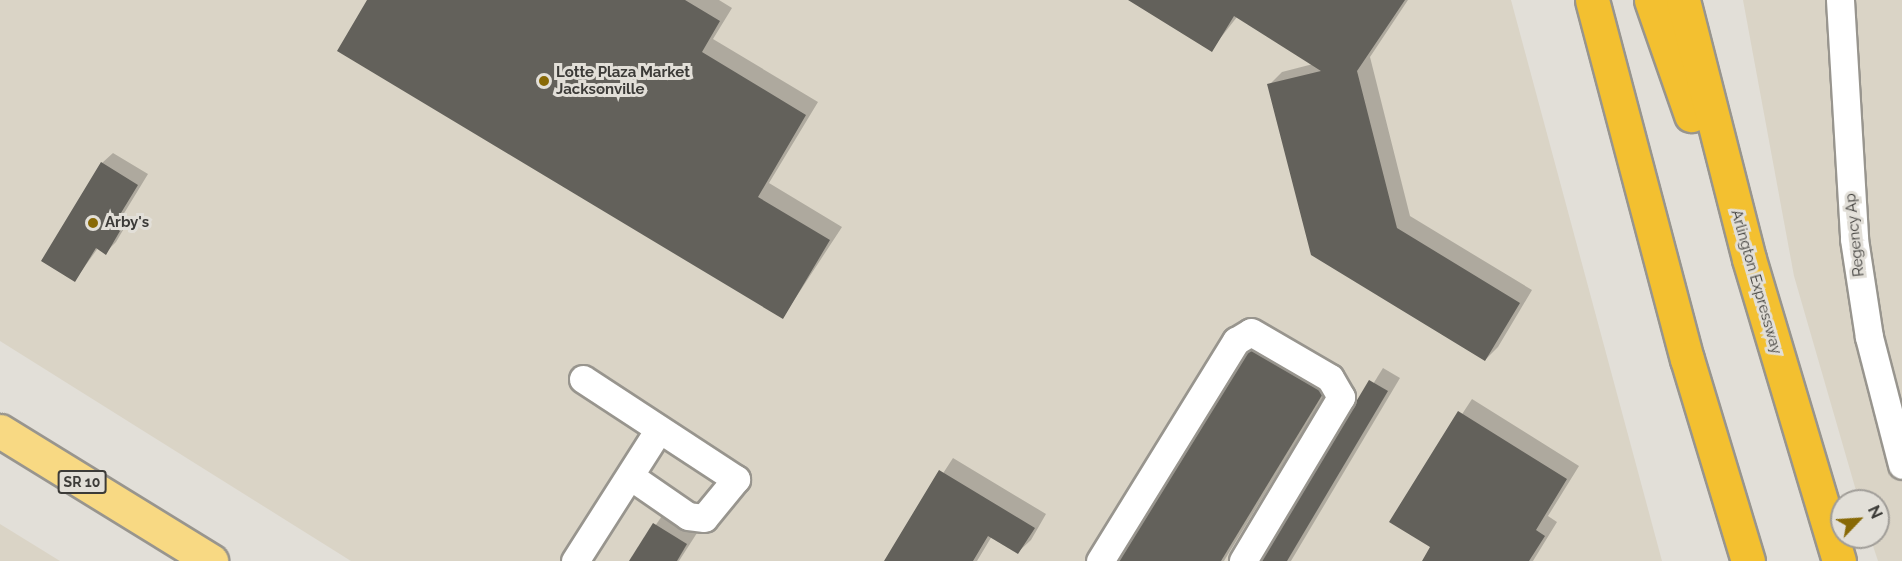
<!DOCTYPE html>
<style>
body{margin:0}
#map{position:relative;width:1902px;height:561px;overflow:hidden;background:#e2dfd8;font-family:Raleway,sans-serif}
div>[style]{position:absolute}
[style*='--x']{left:calc(var(--x)*1px);top:calc(var(--y)*1px);width:calc(var(--w)*1px);rotate:calc(var(--a)*1deg)}
.built>*{inset:0;background:#dad4c6}
.shadow>*{inset:0;background:#0003}
.building>*{inset:0;background:#63615b}
.roads{filter:drop-shadow(2px 0 #98958e) drop-shadow(-2px 0 #98958e) drop-shadow(0 2px #98958e) drop-shadow(0 -2px #98958e)}
.minor>*{height:27px;margin:-13.5px;padding:0 13.5px;transform-origin:13.5px;border-radius:13.5px;background:#fff}
.major>*{height:33px;margin:-16.5px;padding:0 16.5px;transform-origin:16.5px;border-radius:16.5px;background:#f8d983}
.highway>*{height:33px;margin:-16.5px;padding:0 16.5px;transform-origin:16.5px;border-radius:16.5px;background:#f3c030}
.dots>*{width:16px;height:16px;translate:-50% -50%;box-sizing:border-box;border:3px solid #e2dfd8;border-radius:50%}
span{translate:-50% -50%;white-space:nowrap;text-align:center;line-height:1.15;-webkit-text-stroke:6px #e2dfd8;paint-order:stroke}
.shield-label span{padding:2px 4px;background:#e2dfd8;border:2px solid;border-radius:4px;-webkit-text-stroke-width:0}
.shield-label{font-size:14px;color:#3c3b38;font-weight:700}
.poi-label{font-size:15px;color:#3c3b38;font-weight:700}
.left{translate:0 -50%;text-align:left}
.street-label{font-size:15px;color:#3c3b38}
.north{position:absolute;left:1830px;top:489px;width:60px;height:60px;box-sizing:border-box;background:#e2dfd8;border:2px solid #a09d98;border-radius:50%;rotate:65deg;font-size:16px;font-weight:700;line-height:24px;text-align:center;color:#3c3b38}
.north::after{content:'';display:block;margin:auto;width:21px;height:27px;background:#886906;clip-path:polygon(50% 0,100% 100%,50% 72%,0 100%)}
</style>
<div id="map">
<div class="built">
<i style="clip-path:polygon(0 0,1511px 0,1662px 561px,351px 561px,0 341px)"></i>
<i style="clip-path:polygon(1743px 0,1902px 0,1902px 561px,1878px 561px,1870px 537px,1878px 537px,1878px 501px,1859px 501px,1794px 276px)"></i>
<i style="clip-path:polygon(0 524px,60px 561px,0 561px)"></i>
</div>
<div class="shadow">
<i style="clip-path:polygon(369px 0,719px 0,732px 8px,713px 39px,818px 102px,769px 183px,842px 227px,783px 317px)"></i>
<i style="clip-path:polygon(1130px 0,1408px 0,1370px 57px,1410px 216px,1532px 290px,1498px 347px,1485px 360px,1269px 85px,1282px 72px,1313px 64px,1237px 17px,1211px 50px)"></i>
<i style="clip-path:polygon(113px 153px,148px 174px,123px 215px,129px 220px,116px 242px,105px 253px,98px 248px,75px 280px,102px 163px)"></i>
<i style="clip-path:polygon(1248px 347px,1335px 379px,1224px 561px,1117px 561px)"></i>
<i style="clip-path:polygon(1383px 368px,1400px 378px,1291px 561px,1263px 561px)"></i>
<i style="clip-path:polygon(1472px 399px,1579px 466px,1548px 516px,1557px 522px,1533px 561px,1423px 561px,1432px 547px,1391px 522px)"></i>
<i style="clip-path:polygon(953px 458px,1046px 514px,1031px 540px,1018px 552px,992px 536px,977px 561px,886px 561px)"></i>
<i style="clip-path:polygon(664px 513px,697px 533px,679px 561px,631px 561px)"></i>
</div>
<div class="building">
<i style="clip-path:polygon(367px 0,685px 0,720px 21px,702px 52px,806px 115px,758px 197px,830px 240px,783px 319px,337px 51px)"></i>
<i style="clip-path:polygon(1128px 0,1405px 0,1357px 71px,1397px 228px,1520px 303px,1485px 361px,1311px 255px,1267px 84px,1321px 71px,1234px 16px,1212px 52px)"></i>
<i style="clip-path:polygon(101px 162px,138px 185px,113px 226px,120px 231px,106px 255px,96px 248px,75px 282px,41px 261px)"></i>
<i style="clip-path:polygon(1247px 346px,1324px 392px,1221px 561px,1116px 561px)"></i>
<i style="clip-path:polygon(1369px 380px,1388px 391px,1287px 561px,1261px 561px)"></i>
<i style="clip-path:polygon(1458px 411px,1567px 479px,1536px 530px,1545px 536px,1529px 561px,1422px 561px,1430px 547px,1389px 522px)"></i>
<i style="clip-path:polygon(939px 470px,1035px 528px,1018px 554px,988px 536px,973px 561px,884px 561px)"></i>
<i style="clip-path:polygon(653px 523px,687px 544px,677px 561px,629px 561px)"></i>
</div>
<div class="roads">
<div class="minor">
<i style="--x:1840;--y:0;--w:239;--a:86.6"></i>
<i style="--x:1854;--y:239;--w:99;--a:81.3"></i>
<i style="--x:1869;--y:337;--w:132;--a:75.5"></i>
<i style="--x:583;--y:379;--w:183;--a:33.2"></i>
<i style="--x:736;--y:479;--w:50;--a:129.4"></i>
<i style="--x:704;--y:518;--w:16;--a:-173"></i>
<i style="--x:688;--y:516;--w:70;--a:-145.4"></i>
<i style="--x:575;--y:561;--w:156;--a:-57.5"></i>
<i style="--x:1100;--y:561;--w:259;--a:-58.3"></i>
<i style="--x:1236;--y:341;--w:17;--a:-31"></i>
<i style="--x:1251;--y:332;--w:91;--a:30.2"></i>
<i style="--x:1330;--y:378;--w:22;--a:60"></i>
<i style="--x:1341;--y:397;--w:191;--a:120.9"></i>
</div>
<div class="major">
<i style="--x:0;--y:431;--w:248;--a:31.6"></i>
</div>
<div class="highway">
<i style="--x:1592;--y:0;--w:371;--a:75.2"></i>
<i style="--x:1687;--y:359;--w:211;--a:73.2"></i>
<i style="--x:1651;--y:0;--w:122;--a:70.8"></i>
<i style="--x:1683;--y:0;--w:267;--a:75.7"></i>
<i style="--x:1749;--y:259;--w:315;--a:73.4"></i>
</div>
</div>
<div class="dots">
<i style="left:544px;top:81px;background:#886906"></i>
<i style="left:93px;top:223px;background:#886906"></i>
</div>
<div class="shield-label">
<span style="left:82px;top:482px">SR 10</span>
</div>
<div class="poi-label">
<span class="left" style="left:556px;top:81px">Lotte Plaza Market<br>Jacksonville</span>
<span class="left" style="left:105px;top:223px">Arby's</span>
</div>
<div class="street-label">
<span style="left:1855px;top:235px;rotate:-96deg">Regency Ap</span>
<span style="left:1756px;top:282px;rotate:74deg">Arlington Expressway</span>
</div>
<div class="north">N</div>
</div>
